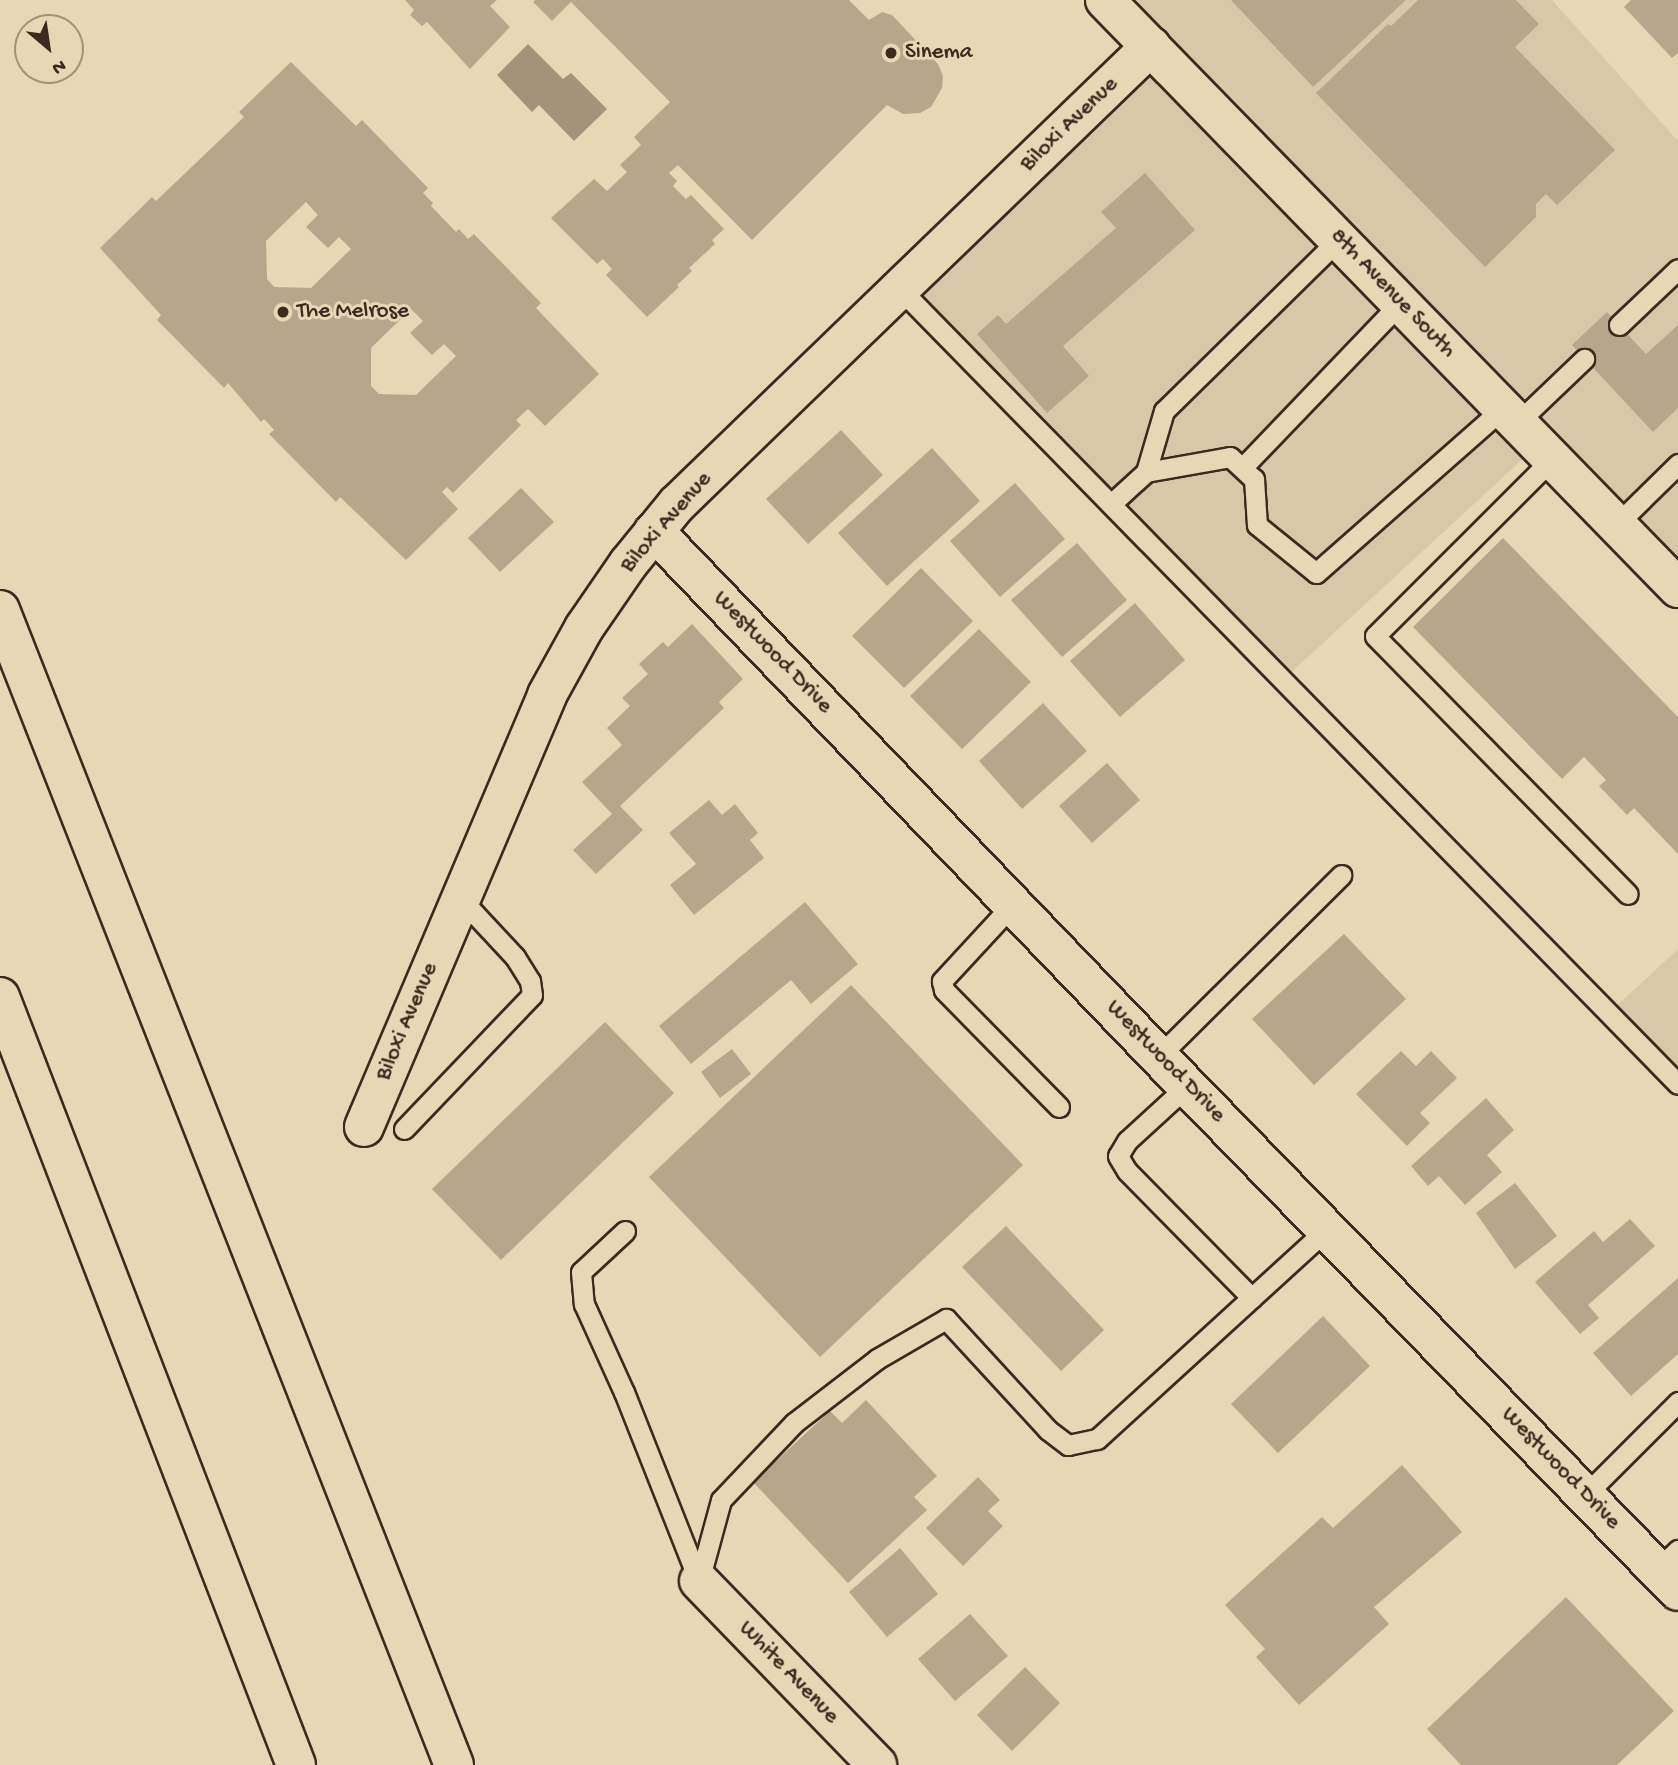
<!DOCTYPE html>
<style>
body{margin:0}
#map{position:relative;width:1678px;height:1765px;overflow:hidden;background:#e8d7b4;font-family:"Gochi Hand",sans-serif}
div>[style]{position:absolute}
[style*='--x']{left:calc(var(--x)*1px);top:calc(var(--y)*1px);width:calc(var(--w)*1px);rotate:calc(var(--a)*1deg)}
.built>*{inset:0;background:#d9c8a7}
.water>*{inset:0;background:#a49379}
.building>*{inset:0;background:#b7a68a}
.roads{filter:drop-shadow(2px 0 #3b2a1e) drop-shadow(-2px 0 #3b2a1e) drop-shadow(0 2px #3b2a1e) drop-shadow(0 -2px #3b2a1e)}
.lane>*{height:19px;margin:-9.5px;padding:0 9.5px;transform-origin:9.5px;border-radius:9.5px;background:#e8d7b4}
.street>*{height:38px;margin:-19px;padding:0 19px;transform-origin:19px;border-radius:19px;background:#e8d7b4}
.primary>*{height:38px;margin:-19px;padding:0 19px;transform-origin:19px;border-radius:19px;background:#e8d7b4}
.highway>*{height:38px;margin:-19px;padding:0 19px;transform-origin:19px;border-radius:19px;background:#e8d7b4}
.dots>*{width:19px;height:19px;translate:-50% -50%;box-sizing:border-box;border:4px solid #e8d7b4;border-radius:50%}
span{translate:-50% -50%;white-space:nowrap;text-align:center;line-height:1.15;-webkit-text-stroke:6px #e8d7b4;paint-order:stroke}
.poi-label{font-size:23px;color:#3b2a1e}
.left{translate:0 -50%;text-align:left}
.street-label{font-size:23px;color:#3b2a1e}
.north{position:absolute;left:14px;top:14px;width:70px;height:70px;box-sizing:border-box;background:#e8d7b4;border:2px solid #a39278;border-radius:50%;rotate:151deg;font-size:19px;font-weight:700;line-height:28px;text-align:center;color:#3b2a1e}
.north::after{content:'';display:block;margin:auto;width:24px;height:32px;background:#3b2a1e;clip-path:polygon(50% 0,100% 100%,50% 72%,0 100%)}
</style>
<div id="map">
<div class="built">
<i style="clip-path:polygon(1105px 0,1552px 0,1678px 141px,1678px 588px,1538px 445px,1284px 679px,900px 289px,1151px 46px)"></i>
<i style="clip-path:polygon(1678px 949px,1678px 1084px,1609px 1013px)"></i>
</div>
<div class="water">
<i style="clip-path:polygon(528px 44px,563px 79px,571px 73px,607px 109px,574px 141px,539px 105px,532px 112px,497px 75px)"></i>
</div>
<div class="building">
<i style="clip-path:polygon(405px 0,497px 0,490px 6px,510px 27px,470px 69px,427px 22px,422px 26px,410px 15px,414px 10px)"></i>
<i style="clip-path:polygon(535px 0,849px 0,869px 20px,882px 12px,892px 15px,938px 64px,943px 76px,942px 88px,931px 107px,920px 113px,903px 114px,887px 105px,752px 240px,678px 165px,669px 173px,677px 181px,673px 186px,686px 199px,691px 195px,724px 229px,712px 240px,715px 244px,689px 268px,692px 271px,677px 285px,679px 287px,647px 317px,606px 275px,612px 269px,603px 259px,597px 264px,551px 218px,594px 179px,607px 191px,627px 172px,620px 165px,641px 145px,634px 137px,670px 102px,571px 2px,552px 21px,533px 2px)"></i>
<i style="clip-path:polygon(1231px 0,1406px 0,1313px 87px)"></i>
<i style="clip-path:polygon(1418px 0,1516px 0,1539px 24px,1515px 47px,1615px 150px,1557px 205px,1546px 194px,1536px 204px,1536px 217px,1485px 267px,1316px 93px,1388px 24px,1391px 26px)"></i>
<i style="clip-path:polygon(1631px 0,1678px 0,1678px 53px,1672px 58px,1624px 7px)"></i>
<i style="clip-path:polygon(evenodd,291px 62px,356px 126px,362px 120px,428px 188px,423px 193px,433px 203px,431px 206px,456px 232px,459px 229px,468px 239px,474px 234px,541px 303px,536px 308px,599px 374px,545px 426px,528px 409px,516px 420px,521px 425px,453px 493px,447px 487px,442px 492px,458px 509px,406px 560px,340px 497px,336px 502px,269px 434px,274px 430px,264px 419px,261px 422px,228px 383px,224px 388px,157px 320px,161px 315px,100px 248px,152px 197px,156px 201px,244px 117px,239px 112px,291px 62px,306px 202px,318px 215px,306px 227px,328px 248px,339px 237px,351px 249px,311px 288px,274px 287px,267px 279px,266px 241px,306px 202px,291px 62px,411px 309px,423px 321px,410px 333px,432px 355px,444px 344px,456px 356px,416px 395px,379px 394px,371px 386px,371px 348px,411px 309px)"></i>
<i style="clip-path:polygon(1145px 173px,1195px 230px,1063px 346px,1089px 376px,1047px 413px,977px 334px,998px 315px,1006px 324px,1116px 228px,1101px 212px)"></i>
<i style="clip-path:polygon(1607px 312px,1646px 354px,1678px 325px,1678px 408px,1653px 432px,1572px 345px)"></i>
<i style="clip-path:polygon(841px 430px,883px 475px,808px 544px,766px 499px)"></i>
<i style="clip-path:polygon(932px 448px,980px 501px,887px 586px,838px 533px)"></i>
<i style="clip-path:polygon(1015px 483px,1065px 539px,1000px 597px,950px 541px)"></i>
<i style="clip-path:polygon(521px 488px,554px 522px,500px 572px,468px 538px)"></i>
<i style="clip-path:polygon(1503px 538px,1678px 717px,1678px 854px,1634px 808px,1627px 815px,1599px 786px,1606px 780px,1584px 757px,1562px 779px,1413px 627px)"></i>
<i style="clip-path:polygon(1077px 543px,1127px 600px,1062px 657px,1011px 600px)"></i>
<i style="clip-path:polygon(921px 568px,973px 621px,904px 688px,852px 636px)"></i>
<i style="clip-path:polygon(1135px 603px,1185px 660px,1120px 717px,1070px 661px)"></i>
<i style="clip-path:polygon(692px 624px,743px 679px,719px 702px,724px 708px,620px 806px,643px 830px,596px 874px,573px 850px,612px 814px,582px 782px,622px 745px,607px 728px,630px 706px,622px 698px,648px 674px,639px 664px,663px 642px,668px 647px)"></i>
<i style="clip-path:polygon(979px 629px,1031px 682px,962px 749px,910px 696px)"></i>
<i style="clip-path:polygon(1043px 703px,1087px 751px,1022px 809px,979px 761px)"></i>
<i style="clip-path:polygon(1107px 763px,1140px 800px,1092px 843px,1059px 806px)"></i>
<i style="clip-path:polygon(709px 800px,722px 815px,735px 804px,758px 833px,750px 840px,764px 858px,694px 915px,670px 885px,696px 864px,669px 833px)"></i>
<i style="clip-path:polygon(805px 902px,858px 964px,811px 1004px,791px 980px,691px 1064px,659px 1026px)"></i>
<i style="clip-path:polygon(1344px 934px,1406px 999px,1314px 1085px,1252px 1019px)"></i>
<i style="clip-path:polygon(851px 985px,1023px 1165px,820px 1357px,649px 1177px)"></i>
<i style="clip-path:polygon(605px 1022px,674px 1093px,501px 1260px,432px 1189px)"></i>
<i style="clip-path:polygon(732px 1049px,751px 1074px,720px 1098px,701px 1072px)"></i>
<i style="clip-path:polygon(1401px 1051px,1416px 1066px,1431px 1051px,1457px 1078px,1420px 1113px,1430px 1123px,1407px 1146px,1356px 1094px)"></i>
<i style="clip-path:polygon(1486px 1098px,1514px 1130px,1487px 1155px,1502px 1172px,1465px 1205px,1439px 1176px,1428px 1186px,1411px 1166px)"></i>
<i style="clip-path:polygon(1515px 1183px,1557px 1236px,1515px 1269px,1476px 1213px)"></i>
<i style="clip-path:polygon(1630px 1219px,1655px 1246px,1588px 1305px,1599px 1318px,1580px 1334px,1535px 1282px,1594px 1231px,1603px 1242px)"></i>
<i style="clip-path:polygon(1006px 1226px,1104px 1330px,1061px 1371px,962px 1267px)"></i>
<i style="clip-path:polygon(1678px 1278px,1678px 1354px,1631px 1396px,1593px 1353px)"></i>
<i style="clip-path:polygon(1323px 1316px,1370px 1366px,1278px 1453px,1231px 1404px)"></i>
<i style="clip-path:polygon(866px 1400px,937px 1476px,914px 1497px,927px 1510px,848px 1583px,753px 1482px,830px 1411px,842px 1423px)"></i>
<i style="clip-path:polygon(1402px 1465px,1462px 1532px,1374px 1607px,1389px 1624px,1299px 1705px,1256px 1657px,1265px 1649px,1225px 1605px,1322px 1517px,1333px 1528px)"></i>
<i style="clip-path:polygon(978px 1477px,1000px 1500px,988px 1511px,1003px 1526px,963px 1566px,926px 1528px)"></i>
<i style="clip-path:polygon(900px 1548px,938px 1594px,887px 1637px,849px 1592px)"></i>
<i style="clip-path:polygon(1566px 1597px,1674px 1711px,1617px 1765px,1461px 1765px,1427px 1729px)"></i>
<i style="clip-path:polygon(970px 1614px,1008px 1656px,955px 1701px,918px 1659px)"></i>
<i style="clip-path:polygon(1025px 1667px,1060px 1703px,1012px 1751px,977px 1715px)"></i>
</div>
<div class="roads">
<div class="lane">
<i style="--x:900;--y:289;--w:1112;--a:45.62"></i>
<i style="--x:1619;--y:325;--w:81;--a:-43.5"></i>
<i style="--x:1517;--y:423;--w:93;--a:-43.7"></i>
<i style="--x:1552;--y:459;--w:250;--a:135"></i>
<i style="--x:1375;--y:636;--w:361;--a:45.6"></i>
<i style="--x:1243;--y:467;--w:227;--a:-46.2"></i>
<i style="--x:1146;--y:472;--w:85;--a:-10.1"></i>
<i style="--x:1230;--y:457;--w:33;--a:43"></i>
<i style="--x:1254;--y:479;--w:46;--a:86.3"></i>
<i style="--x:1257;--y:525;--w:76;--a:39.1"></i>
<i style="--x:1316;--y:573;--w:249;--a:-41.4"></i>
<i style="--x:1111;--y:504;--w:47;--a:-42.4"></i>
<i style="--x:1146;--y:472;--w:64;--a:-73.6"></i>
<i style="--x:1164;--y:411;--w:245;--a:-44.5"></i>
<i style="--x:1617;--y:524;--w:86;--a:-44.5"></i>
<i style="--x:1013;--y:904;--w:105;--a:132.7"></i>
<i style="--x:942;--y:981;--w:9;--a:77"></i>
<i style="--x:944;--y:990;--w:164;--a:45.5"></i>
<i style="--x:1159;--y:1056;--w:257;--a:-44.8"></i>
<i style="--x:1187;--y:1086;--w:81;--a:137.5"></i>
<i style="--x:1127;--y:1141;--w:17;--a:121"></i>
<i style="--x:1118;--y:1156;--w:17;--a:59"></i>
<i style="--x:1127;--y:1171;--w:178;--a:45.5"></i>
<i style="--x:404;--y:1129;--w:185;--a:-46.3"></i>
<i style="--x:532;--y:995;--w:14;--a:-98"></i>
<i style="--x:530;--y:981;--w:28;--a:-122"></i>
<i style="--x:515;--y:957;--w:81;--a:-133"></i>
<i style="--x:625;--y:1231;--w:60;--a:137"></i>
<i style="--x:581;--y:1272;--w:32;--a:85"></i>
<i style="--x:584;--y:1304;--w:97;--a:65.6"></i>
<i style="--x:624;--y:1392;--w:203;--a:68.4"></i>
<i style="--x:1585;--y:1495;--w:132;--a:-45"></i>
<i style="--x:1657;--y:1570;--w:29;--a:-44"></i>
<i style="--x:699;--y:1581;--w:84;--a:-74.8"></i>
<i style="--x:721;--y:1500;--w:106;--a:-46.5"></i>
<i style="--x:794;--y:1423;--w:105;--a:-37.6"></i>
<i style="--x:877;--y:1359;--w:80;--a:-30.1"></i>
<i style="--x:946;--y:1319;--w:151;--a:47.4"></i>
<i style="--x:1048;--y:1430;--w:25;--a:37"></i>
<i style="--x:1068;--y:1445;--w:30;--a:-12"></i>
<i style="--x:1097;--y:1439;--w:311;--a:-42.4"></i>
</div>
<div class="street">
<i style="--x:654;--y:531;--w:769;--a:46.16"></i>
<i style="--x:1187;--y:1086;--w:704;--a:45.81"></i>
<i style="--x:364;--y:1127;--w:469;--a:-67"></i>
<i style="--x:547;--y:695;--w:77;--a:-61.1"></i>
<i style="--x:584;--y:628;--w:78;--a:-55.5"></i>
<i style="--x:628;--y:564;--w:77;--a:-50.8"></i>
<i style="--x:677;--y:504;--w:659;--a:-44.02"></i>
<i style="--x:699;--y:1581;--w:256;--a:45.9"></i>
</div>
<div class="primary">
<i style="--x:1105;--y:0;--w:821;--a:45.74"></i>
</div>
<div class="highway">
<i style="--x:0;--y:610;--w:1241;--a:68.54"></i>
<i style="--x:0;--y:997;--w:823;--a:68.92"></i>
</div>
</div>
<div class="dots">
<i style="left:891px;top:53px;background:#3b2a1e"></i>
<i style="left:283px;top:312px;background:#3b2a1e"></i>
</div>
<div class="poi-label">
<span class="left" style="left:905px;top:53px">Sinema</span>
<span class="left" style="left:297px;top:312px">The Melrose</span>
</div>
<div class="street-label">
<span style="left:1070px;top:125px;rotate:-44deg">Biloxi Avenue</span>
<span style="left:1392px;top:294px;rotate:46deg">8th Avenue South</span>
<span style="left:667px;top:523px;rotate:-49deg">Biloxi Avenue</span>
<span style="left:772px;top:653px;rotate:46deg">Westwood Drive</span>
<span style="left:408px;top:1022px;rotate:-67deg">Biloxi Avenue</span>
<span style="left:1165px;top:1062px;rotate:46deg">Westwood Drive</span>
<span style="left:1560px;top:1469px;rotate:46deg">Westwood Drive</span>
<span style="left:788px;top:1673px;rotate:46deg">White Avenue</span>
</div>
<div class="north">N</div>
</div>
